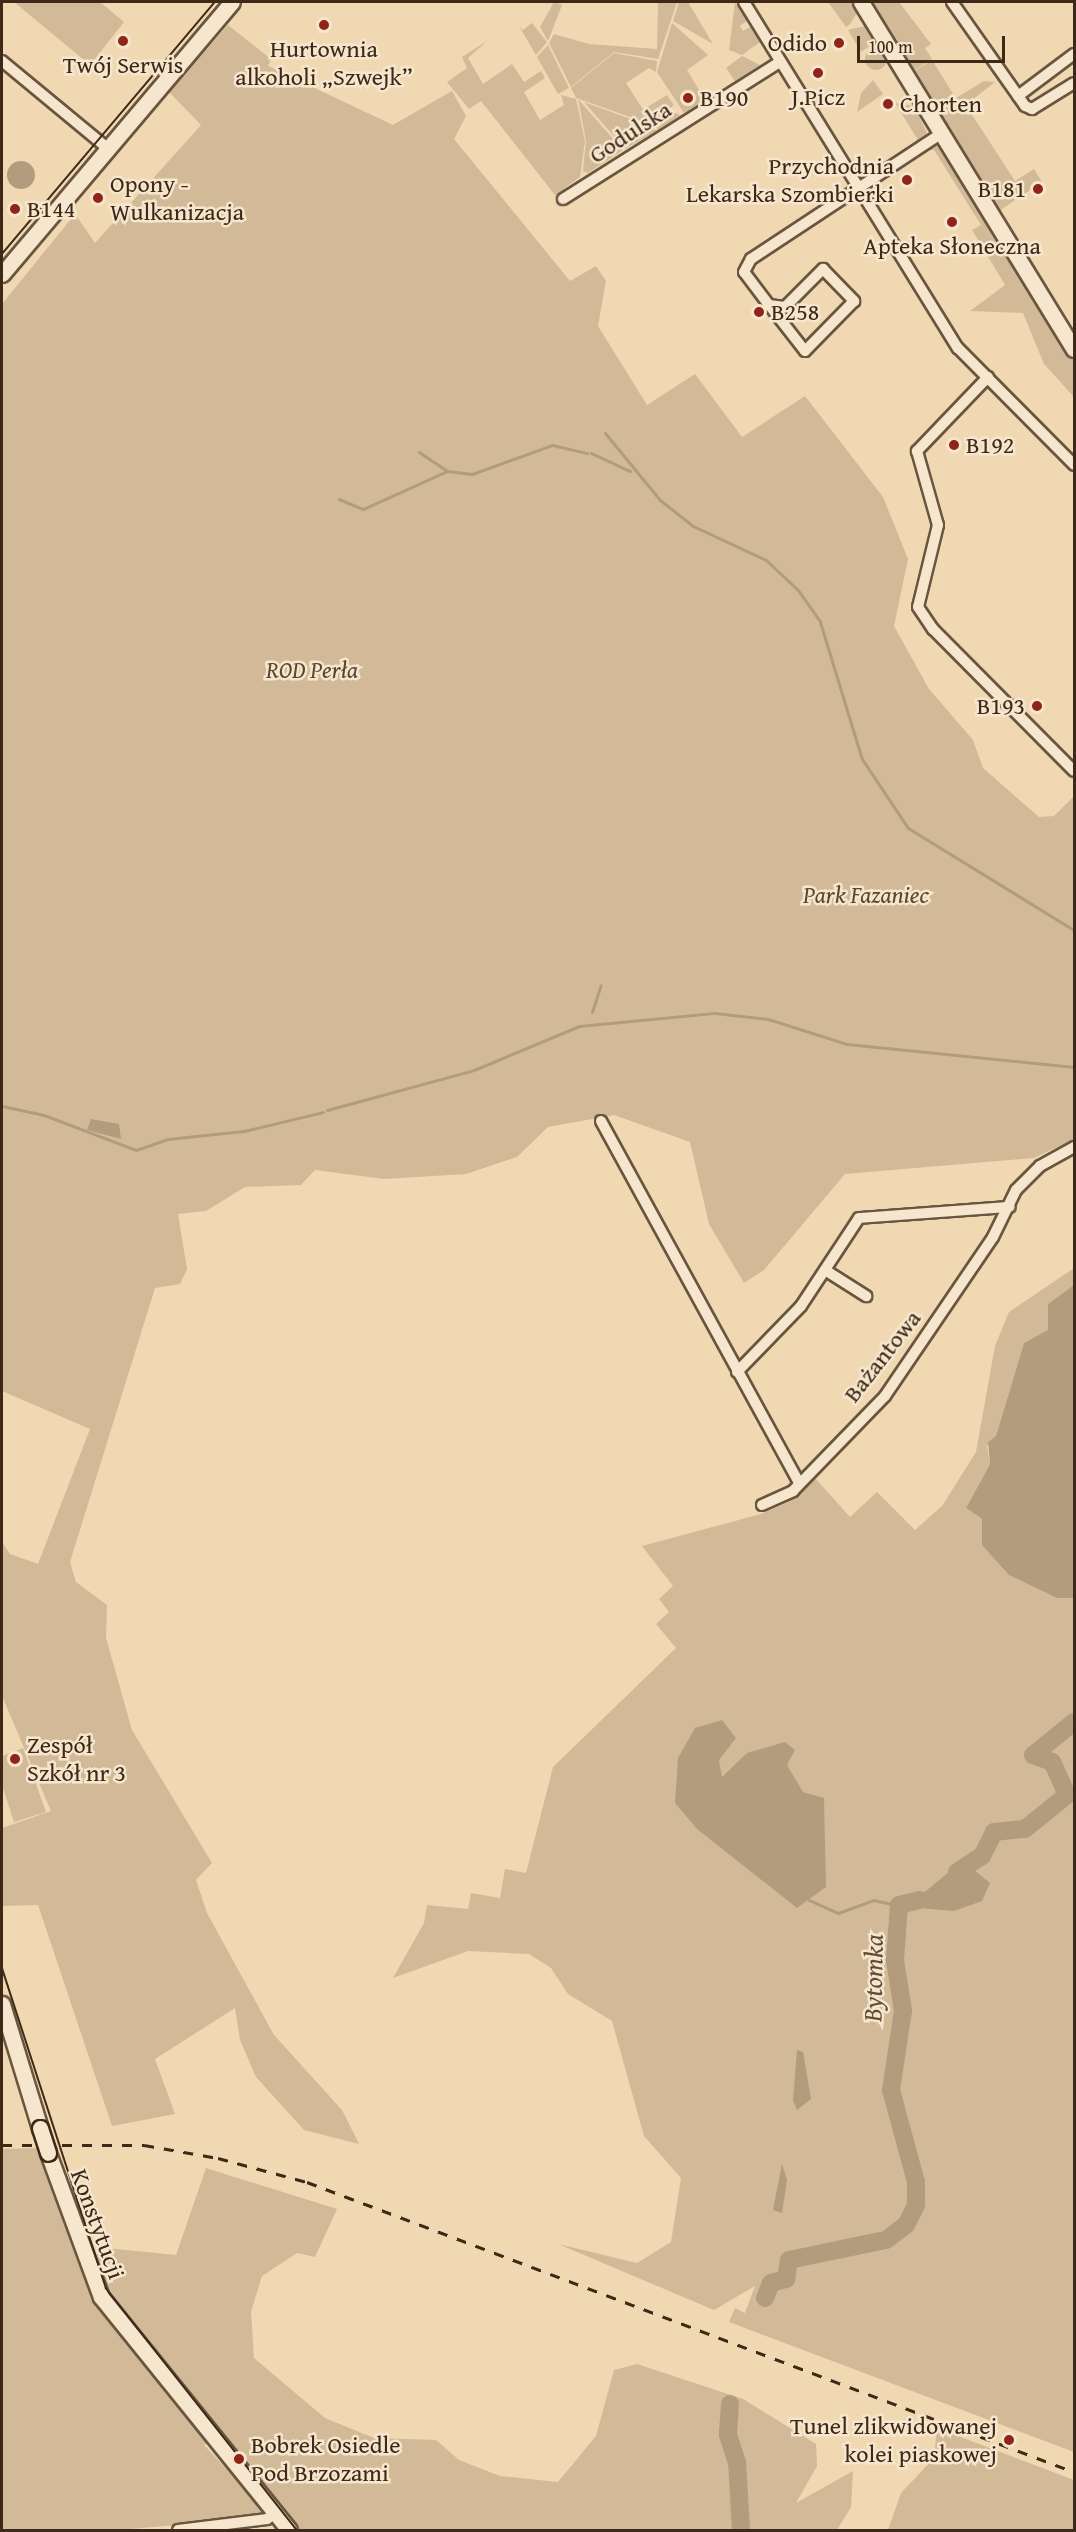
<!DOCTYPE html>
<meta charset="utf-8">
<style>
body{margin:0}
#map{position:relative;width:1076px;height:2532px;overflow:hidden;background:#f0d8b2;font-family:"Gentium Book Plus",serif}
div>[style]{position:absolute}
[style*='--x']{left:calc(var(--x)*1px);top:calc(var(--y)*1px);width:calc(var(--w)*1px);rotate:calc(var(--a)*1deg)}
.green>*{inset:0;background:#d2ba98}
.round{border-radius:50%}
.water>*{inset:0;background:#b39c7e}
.stream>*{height:3px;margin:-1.5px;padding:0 1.5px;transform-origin:1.5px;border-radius:1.5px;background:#b39c7e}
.river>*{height:18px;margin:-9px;padding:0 9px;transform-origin:9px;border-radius:9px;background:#b39c7e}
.roads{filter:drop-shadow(2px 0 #6a553e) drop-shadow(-2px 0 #6a553e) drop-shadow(0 2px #6a553e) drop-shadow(0 -2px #6a553e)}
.street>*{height:10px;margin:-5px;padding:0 5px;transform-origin:5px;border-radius:5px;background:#f5e6cd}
.secondary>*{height:15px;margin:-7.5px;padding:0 7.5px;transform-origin:7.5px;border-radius:7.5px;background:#f5e6cd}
.tram>*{height:1.5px;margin:-0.75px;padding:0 0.75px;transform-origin:0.75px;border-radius:0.75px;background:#3e2918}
.rail>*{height:3px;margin-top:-1.5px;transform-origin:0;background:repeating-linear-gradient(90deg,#3e2918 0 10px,transparent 0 20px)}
.bridges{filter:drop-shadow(2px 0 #3e2918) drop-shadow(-2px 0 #3e2918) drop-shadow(0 2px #3e2918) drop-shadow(0 -2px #3e2918)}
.secondary-bridge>*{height:15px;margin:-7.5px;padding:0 7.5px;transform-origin:7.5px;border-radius:7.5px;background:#f5e6cd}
.dots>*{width:16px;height:16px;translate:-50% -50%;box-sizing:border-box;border:3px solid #f5e6cd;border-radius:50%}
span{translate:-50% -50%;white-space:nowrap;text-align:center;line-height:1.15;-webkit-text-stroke:5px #f5e6cd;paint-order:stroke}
.poi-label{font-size:24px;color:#3e2918}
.right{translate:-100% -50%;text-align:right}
.left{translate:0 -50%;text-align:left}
.street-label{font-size:24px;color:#3e2918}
.park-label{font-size:24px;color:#5c4632;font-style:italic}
.water-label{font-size:26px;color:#614c37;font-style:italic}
.frame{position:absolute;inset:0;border:3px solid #3e2918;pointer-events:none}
.scale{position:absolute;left:857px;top:36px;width:148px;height:27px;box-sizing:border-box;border:3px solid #3e2918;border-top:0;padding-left:8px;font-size:18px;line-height:21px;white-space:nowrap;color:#3e2918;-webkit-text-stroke:4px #f5e6cd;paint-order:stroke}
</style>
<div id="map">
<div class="green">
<i style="clip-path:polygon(14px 2px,100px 2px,124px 22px,90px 65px)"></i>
<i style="clip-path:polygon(554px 2px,562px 5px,548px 41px,540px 27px)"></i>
<i style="clip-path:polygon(658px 2px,677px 2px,658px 59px,614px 52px,571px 87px,549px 43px,554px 34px,589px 44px,657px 49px)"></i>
<i style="clip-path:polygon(679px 2px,688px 2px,713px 44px,673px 21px)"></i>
<i style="clip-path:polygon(735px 2px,747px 21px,740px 26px,743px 31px,750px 27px,760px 42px,742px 55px,729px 50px)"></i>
<i style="clip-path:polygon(828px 2px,850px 2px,857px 13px,850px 24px,846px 27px)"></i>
<i style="clip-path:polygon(869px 2px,899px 2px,931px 44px,925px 48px,932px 59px,912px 72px)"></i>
<i style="clip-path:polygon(532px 23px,547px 42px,536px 55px,519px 26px,523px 30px)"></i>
<i style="clip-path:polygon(672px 23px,708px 55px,687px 70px,705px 100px,684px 113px,657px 72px)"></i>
<i style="clip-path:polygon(228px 25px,271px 59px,268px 66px,393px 125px,452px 91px,466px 116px,454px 139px,570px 281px,596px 266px,606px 281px,598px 326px,647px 405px,695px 374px,742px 437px,805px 396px,883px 497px,908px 559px,894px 626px,929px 689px,973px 740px,983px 768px,1039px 817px,1054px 816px,1074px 796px,1074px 1150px,1070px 1141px,1034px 1158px,845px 1174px,764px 1270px,744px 1283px,709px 1224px,690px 1142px,614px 1115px,548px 1127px,517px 1157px,466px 1174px,384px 1179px,315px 1170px,301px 1185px,245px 1187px,206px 1211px,178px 1214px,187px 1269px,180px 1284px,155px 1288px,70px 1562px,76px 1582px,107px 1605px,106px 1638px,132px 1730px,212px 1863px,196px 1880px,207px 1913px,274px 2035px,342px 2110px,359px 2144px,304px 2130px,256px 2077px,240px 2040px,235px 2008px,155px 2059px,175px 2114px,112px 2126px,38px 1905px,2px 1906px,2px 1828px,51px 1811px,2px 1696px,2px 1542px,10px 1554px,38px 1564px,90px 1429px,2px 1391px,2px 304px,75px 214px,95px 243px,201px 125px,169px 92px)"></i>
<i style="clip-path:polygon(865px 26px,875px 42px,861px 52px,848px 30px)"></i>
<i style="clip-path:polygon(487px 41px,468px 58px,483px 84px,512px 64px,524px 82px,541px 71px,545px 78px,524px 92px,540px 120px,564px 105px,561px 95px,576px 99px,585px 141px,580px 177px,555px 195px,481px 101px,469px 109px,447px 82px,467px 68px,462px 57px)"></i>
<i style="clip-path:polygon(548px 45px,569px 88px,558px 94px,537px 57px)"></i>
<i class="round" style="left:865px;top:48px;width:22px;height:22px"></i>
<i style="clip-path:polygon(614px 53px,657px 61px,656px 72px,649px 68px,626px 83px,653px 125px,576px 98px,571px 88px)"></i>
<i style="clip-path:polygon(742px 56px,760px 65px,735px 81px,726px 68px)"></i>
<i style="clip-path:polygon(932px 60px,955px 97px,945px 104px,955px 98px,963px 111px,969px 110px,1015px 181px,1034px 169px,1042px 182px,999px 211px,913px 72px)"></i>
<i style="clip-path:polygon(873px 80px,883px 94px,857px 112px,861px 93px)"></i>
<i style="clip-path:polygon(984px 81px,995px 82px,962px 108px,956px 98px)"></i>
<i style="clip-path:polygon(667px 95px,674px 105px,669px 109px,680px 115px,658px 130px,644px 109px)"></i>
<i style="clip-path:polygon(578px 99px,623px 150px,588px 173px,583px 171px,586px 141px)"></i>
<i style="clip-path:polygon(584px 102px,653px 127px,656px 131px,625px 149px)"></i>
<i style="clip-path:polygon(895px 103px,914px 106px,927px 133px,918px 140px)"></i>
<i style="clip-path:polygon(938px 141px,1074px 357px,1074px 397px,1044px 364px,1023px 313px,970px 311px,1005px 285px,972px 230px,981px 225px,934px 150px,927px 150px)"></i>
<i style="clip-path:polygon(1074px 1268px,1074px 1285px,1048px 1304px,1049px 1330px,1024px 1343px,996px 1437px,987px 1446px,990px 1464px,966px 1508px,982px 1519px,982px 1545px,998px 1560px,1057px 1598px,1074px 1598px,1074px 2452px,729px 2322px,735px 2308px,745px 2313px,755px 2286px,714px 2310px,558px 2244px,637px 2263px,671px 2242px,681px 2178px,644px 2136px,612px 2021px,568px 1994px,551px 1968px,529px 1954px,468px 1951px,393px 1978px,424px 1923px,427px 1905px,468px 1909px,471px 1893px,500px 1898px,505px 1869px,526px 1873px,553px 1767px,676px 1648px,656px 1624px,669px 1612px,659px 1599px,673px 1586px,642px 1546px,761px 1514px,789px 1502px,816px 1479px,850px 1517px,877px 1492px,915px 1530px,942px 1506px,976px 1452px,995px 1346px,1009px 1312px)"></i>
<i style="clip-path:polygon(23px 1748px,46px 1812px,14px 1822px,2px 1785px,2px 1756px)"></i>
<i style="clip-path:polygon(37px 2148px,91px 2290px,210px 2443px,204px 2445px,264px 2509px,259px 2518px,119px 2530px,2px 2530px,2px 2149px)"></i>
<i style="clip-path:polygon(206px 2168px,337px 2209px,315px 2257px,297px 2253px,262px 2276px,251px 2312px,254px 2358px,325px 2418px,374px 2438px,436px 2440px,459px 2460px,500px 2476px,558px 2482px,596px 2436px,614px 2370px,637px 2364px,743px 2399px,816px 2444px,817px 2466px,796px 2503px,853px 2471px,851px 2507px,837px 2530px,296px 2530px,106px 2295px,89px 2260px,106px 2248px,176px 2255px)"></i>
<i style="clip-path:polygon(937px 2428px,1074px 2480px,1074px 2530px,888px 2530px,901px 2493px,934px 2458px)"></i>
</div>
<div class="water">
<i class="round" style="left:7px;top:161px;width:28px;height:28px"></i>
<i style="clip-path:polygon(91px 1119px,119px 1124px,121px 1139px,87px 1130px)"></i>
<i style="clip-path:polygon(1074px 1285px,1074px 1598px,1057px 1598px,1009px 1575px,982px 1545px,982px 1519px,966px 1508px,990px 1464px,988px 1442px,996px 1436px,1024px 1343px,1048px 1330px,1048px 1304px)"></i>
<i style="clip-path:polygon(722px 1720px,736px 1738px,719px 1760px,722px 1777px,747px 1753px,785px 1742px,795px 1750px,787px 1765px,803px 1792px,824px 1798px,826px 1887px,797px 1908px,697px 1829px,675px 1803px,678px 1758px,695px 1728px)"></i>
<i style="clip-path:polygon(972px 1853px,978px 1863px,973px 1869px,990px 1883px,982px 1901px,954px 1911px,895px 1906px,921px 1895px)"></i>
<i style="clip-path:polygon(797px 2050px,803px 2052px,811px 2099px,797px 2110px,793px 2101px)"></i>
<i style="clip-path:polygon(782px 2164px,787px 2180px,782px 2213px,773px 2210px)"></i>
</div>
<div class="stream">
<i style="--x:605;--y:433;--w:87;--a:50.6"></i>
<i style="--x:660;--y:500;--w:42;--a:38.2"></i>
<i style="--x:693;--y:526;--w:81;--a:25"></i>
<i style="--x:766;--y:560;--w:44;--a:43.2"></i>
<i style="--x:798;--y:590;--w:39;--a:55"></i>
<i style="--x:820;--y:622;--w:143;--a:73"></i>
<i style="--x:862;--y:759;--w:83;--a:56.3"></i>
<i style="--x:908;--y:828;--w:195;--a:31.6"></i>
<i style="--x:419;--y:452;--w:34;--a:34"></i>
<i style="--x:447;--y:471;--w:25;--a:7"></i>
<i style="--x:472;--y:474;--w:85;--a:-19.9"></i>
<i style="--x:552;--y:445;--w:36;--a:13"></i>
<i style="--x:591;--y:453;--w:43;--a:24.8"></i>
<i style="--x:339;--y:499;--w:26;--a:23"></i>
<i style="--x:363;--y:509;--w:92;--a:-24.3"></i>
<i style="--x:592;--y:1012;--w:28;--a:-72"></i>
<i style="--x:2;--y:1106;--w:43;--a:12.1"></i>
<i style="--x:44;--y:1115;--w:98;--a:20.8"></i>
<i style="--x:136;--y:1150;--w:34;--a:-19"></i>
<i style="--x:168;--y:1139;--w:76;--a:-6"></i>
<i style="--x:244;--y:1131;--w:81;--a:-13.5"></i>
<i style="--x:327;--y:1110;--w:152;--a:-15.2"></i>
<i style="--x:474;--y:1070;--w:114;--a:-22.7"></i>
<i style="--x:579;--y:1026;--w:137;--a:-5.5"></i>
<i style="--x:715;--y:1013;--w:53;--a:6.5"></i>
<i style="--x:768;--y:1019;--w:83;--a:17.6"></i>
<i style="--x:847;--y:1044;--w:228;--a:5.8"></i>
<i style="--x:809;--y:1900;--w:32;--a:24"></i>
<i style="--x:838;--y:1913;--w:37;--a:-20"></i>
<i style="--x:873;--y:1900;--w:25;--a:12"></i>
</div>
<div class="river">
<i style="--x:957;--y:1872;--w:30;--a:-33"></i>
<i style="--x:982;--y:1856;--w:27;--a:-63"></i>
<i style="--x:994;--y:1832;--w:31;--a:-6"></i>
<i style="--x:1025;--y:1829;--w:54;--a:-39"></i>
<i style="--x:1067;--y:1795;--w:36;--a:-114"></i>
<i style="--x:1052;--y:1762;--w:20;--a:-160"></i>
<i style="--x:1033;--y:1755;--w:53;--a:-38.8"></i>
<i style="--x:765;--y:2298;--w:16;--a:-68"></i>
<i style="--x:771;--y:2283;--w:16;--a:-15"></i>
<i style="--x:786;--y:2279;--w:19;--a:-81"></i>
<i style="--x:789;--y:2260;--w:99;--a:-11.7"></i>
<i style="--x:886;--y:2240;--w:25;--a:-37"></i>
<i style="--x:906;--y:2225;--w:22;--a:-63"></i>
<i style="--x:916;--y:2205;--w:23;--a:-90"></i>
<i style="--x:916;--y:2182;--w:95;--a:-105.2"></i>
<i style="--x:891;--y:2090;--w:80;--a:-81.4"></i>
<i style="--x:903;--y:2011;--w:52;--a:-98.9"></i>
<i style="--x:895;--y:1960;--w:55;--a:-85.8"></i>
<i style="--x:899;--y:1905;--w:21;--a:-14"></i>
<i style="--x:730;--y:2404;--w:31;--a:94"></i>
<i style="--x:728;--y:2435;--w:28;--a:72"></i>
<i style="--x:737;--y:2462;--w:68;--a:86.6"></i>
</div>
<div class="roads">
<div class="street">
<i style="--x:744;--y:2;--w:407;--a:58.3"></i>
<i style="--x:958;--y:348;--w:165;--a:45.2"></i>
<i style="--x:952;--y:2;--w:127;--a:54.9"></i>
<i style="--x:1025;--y:106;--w:8;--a:23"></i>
<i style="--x:1032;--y:109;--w:49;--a:-31.8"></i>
<i style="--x:2;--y:61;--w:136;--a:39.6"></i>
<i style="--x:1018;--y:96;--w:70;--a:-36.9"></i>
<i style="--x:563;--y:199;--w:257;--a:-32.3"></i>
<i style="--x:769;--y:305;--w:16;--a:7"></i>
<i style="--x:785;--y:307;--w:54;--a:-45"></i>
<i style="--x:823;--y:269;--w:45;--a:45.9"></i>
<i style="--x:854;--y:301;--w:70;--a:134.4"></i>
<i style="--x:805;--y:351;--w:58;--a:-128"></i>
<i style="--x:769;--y:305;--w:41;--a:-127.1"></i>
<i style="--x:744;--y:272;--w:15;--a:-62"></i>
<i style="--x:751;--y:259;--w:229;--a:-33.4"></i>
<i style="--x:988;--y:377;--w:103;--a:133.8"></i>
<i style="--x:917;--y:451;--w:77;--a:74.2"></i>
<i style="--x:938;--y:525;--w:84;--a:103.7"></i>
<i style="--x:918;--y:607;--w:27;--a:56"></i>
<i style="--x:933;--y:629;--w:200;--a:45.2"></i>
<i style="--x:601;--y:1121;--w:412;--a:61.3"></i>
<i style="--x:825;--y:1270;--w:49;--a:32.4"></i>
<i style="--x:737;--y:1372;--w:92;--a:-45.9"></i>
<i style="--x:801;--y:1306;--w:105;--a:-56.6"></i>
<i style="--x:859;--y:1218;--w:151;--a:-4.2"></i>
<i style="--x:762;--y:1505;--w:34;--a:-24"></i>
<i style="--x:793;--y:1491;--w:132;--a:-45.9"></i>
<i style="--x:885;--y:1396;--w:192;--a:-55.8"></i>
<i style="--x:993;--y:1237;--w:52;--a:-63.9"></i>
<i style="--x:1016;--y:1190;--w:34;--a:-45"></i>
<i style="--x:1040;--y:1166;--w:39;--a:-29"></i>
<i style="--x:178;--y:2530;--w:90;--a:-7"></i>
<i style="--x:267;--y:2519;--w:10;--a:-37"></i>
</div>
<div class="secondary">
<i style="--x:861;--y:2;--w:407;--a:58.5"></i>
<i style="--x:2;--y:274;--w:356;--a:-49.8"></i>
<i style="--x:2;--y:2004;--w:130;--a:73"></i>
<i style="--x:48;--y:2153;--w:153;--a:69.8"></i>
<i style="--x:101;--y:2297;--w:299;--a:51.1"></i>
</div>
</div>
<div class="tram">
<i style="--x:2;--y:254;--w:330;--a:-49.8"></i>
<i style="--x:2;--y:1967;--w:337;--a:72"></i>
<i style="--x:106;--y:2288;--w:308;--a:51.7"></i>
</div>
<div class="rail">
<i style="--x:2;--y:2145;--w:142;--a:0"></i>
<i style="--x:144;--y:2145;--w:75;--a:10"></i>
<i style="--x:218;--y:2158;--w:92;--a:15.1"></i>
<i style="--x:307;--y:2182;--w:820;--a:20.71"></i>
</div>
<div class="bridges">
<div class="secondary-bridge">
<i style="--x:40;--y:2128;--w:26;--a:72"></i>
</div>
</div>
<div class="dots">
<i style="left:324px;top:25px;background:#8f2418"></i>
<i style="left:123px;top:41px;background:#8f2418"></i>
<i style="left:839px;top:43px;background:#8f2418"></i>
<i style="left:818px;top:73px;background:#8f2418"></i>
<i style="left:688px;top:98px;background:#8f2418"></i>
<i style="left:888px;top:104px;background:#8f2418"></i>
<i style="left:907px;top:180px;background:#8f2418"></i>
<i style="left:1038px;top:189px;background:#8f2418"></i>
<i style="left:98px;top:198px;background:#8f2418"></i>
<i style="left:15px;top:209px;background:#8f2418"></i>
<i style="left:952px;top:222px;background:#8f2418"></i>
<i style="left:759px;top:312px;background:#8f2418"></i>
<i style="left:954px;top:445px;background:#8f2418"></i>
<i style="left:1037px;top:706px;background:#8f2418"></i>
<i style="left:15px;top:1759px;background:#8f2418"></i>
<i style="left:1009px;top:2440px;background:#8f2418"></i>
<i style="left:239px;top:2459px;background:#8f2418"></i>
</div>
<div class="poi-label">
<span class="right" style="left:827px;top:43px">Odido</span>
<span style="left:324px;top:63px">Hurtownia<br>alkoholi „Szwejk”</span>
<span style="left:123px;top:65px">Twój Serwis</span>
<span style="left:818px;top:97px">J.Picz</span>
<span class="left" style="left:700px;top:98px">B190</span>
<span class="left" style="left:900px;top:104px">Chorten</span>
<span class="right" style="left:894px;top:180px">Przychodnia<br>Lekarska Szombierki</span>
<span class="left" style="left:110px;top:198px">Opony -<br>Wulkanizacja</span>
<span class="right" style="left:1026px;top:189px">B181</span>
<span class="left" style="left:27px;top:209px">B144</span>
<span style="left:952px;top:246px">Apteka Słoneczna</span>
<span class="left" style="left:771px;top:312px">B258</span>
<span class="left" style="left:966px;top:445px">B192</span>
<span class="right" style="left:1025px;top:706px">B193</span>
<span class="left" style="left:27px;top:1759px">Zespół<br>Szkół nr 3</span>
<span class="right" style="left:997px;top:2440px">Tunel zlikwidowanej<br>kolei piaskowej</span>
<span class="left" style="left:251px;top:2459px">Bobrek Osiedle<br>Pod Brzozami</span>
</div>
<div class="street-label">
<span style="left:630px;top:132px;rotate:-33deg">Godulska</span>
<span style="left:882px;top:1356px;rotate:-52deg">Bażantowa</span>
<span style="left:98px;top:2224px;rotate:70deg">Konstytucji</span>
</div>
<div class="park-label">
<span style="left:312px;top:670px">ROD Perła</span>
<span style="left:866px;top:895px">Park Fazaniec</span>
</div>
<div class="water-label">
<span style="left:873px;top:1978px;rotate:-89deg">Bytomka</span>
</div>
<div class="frame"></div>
<div class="scale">100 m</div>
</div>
